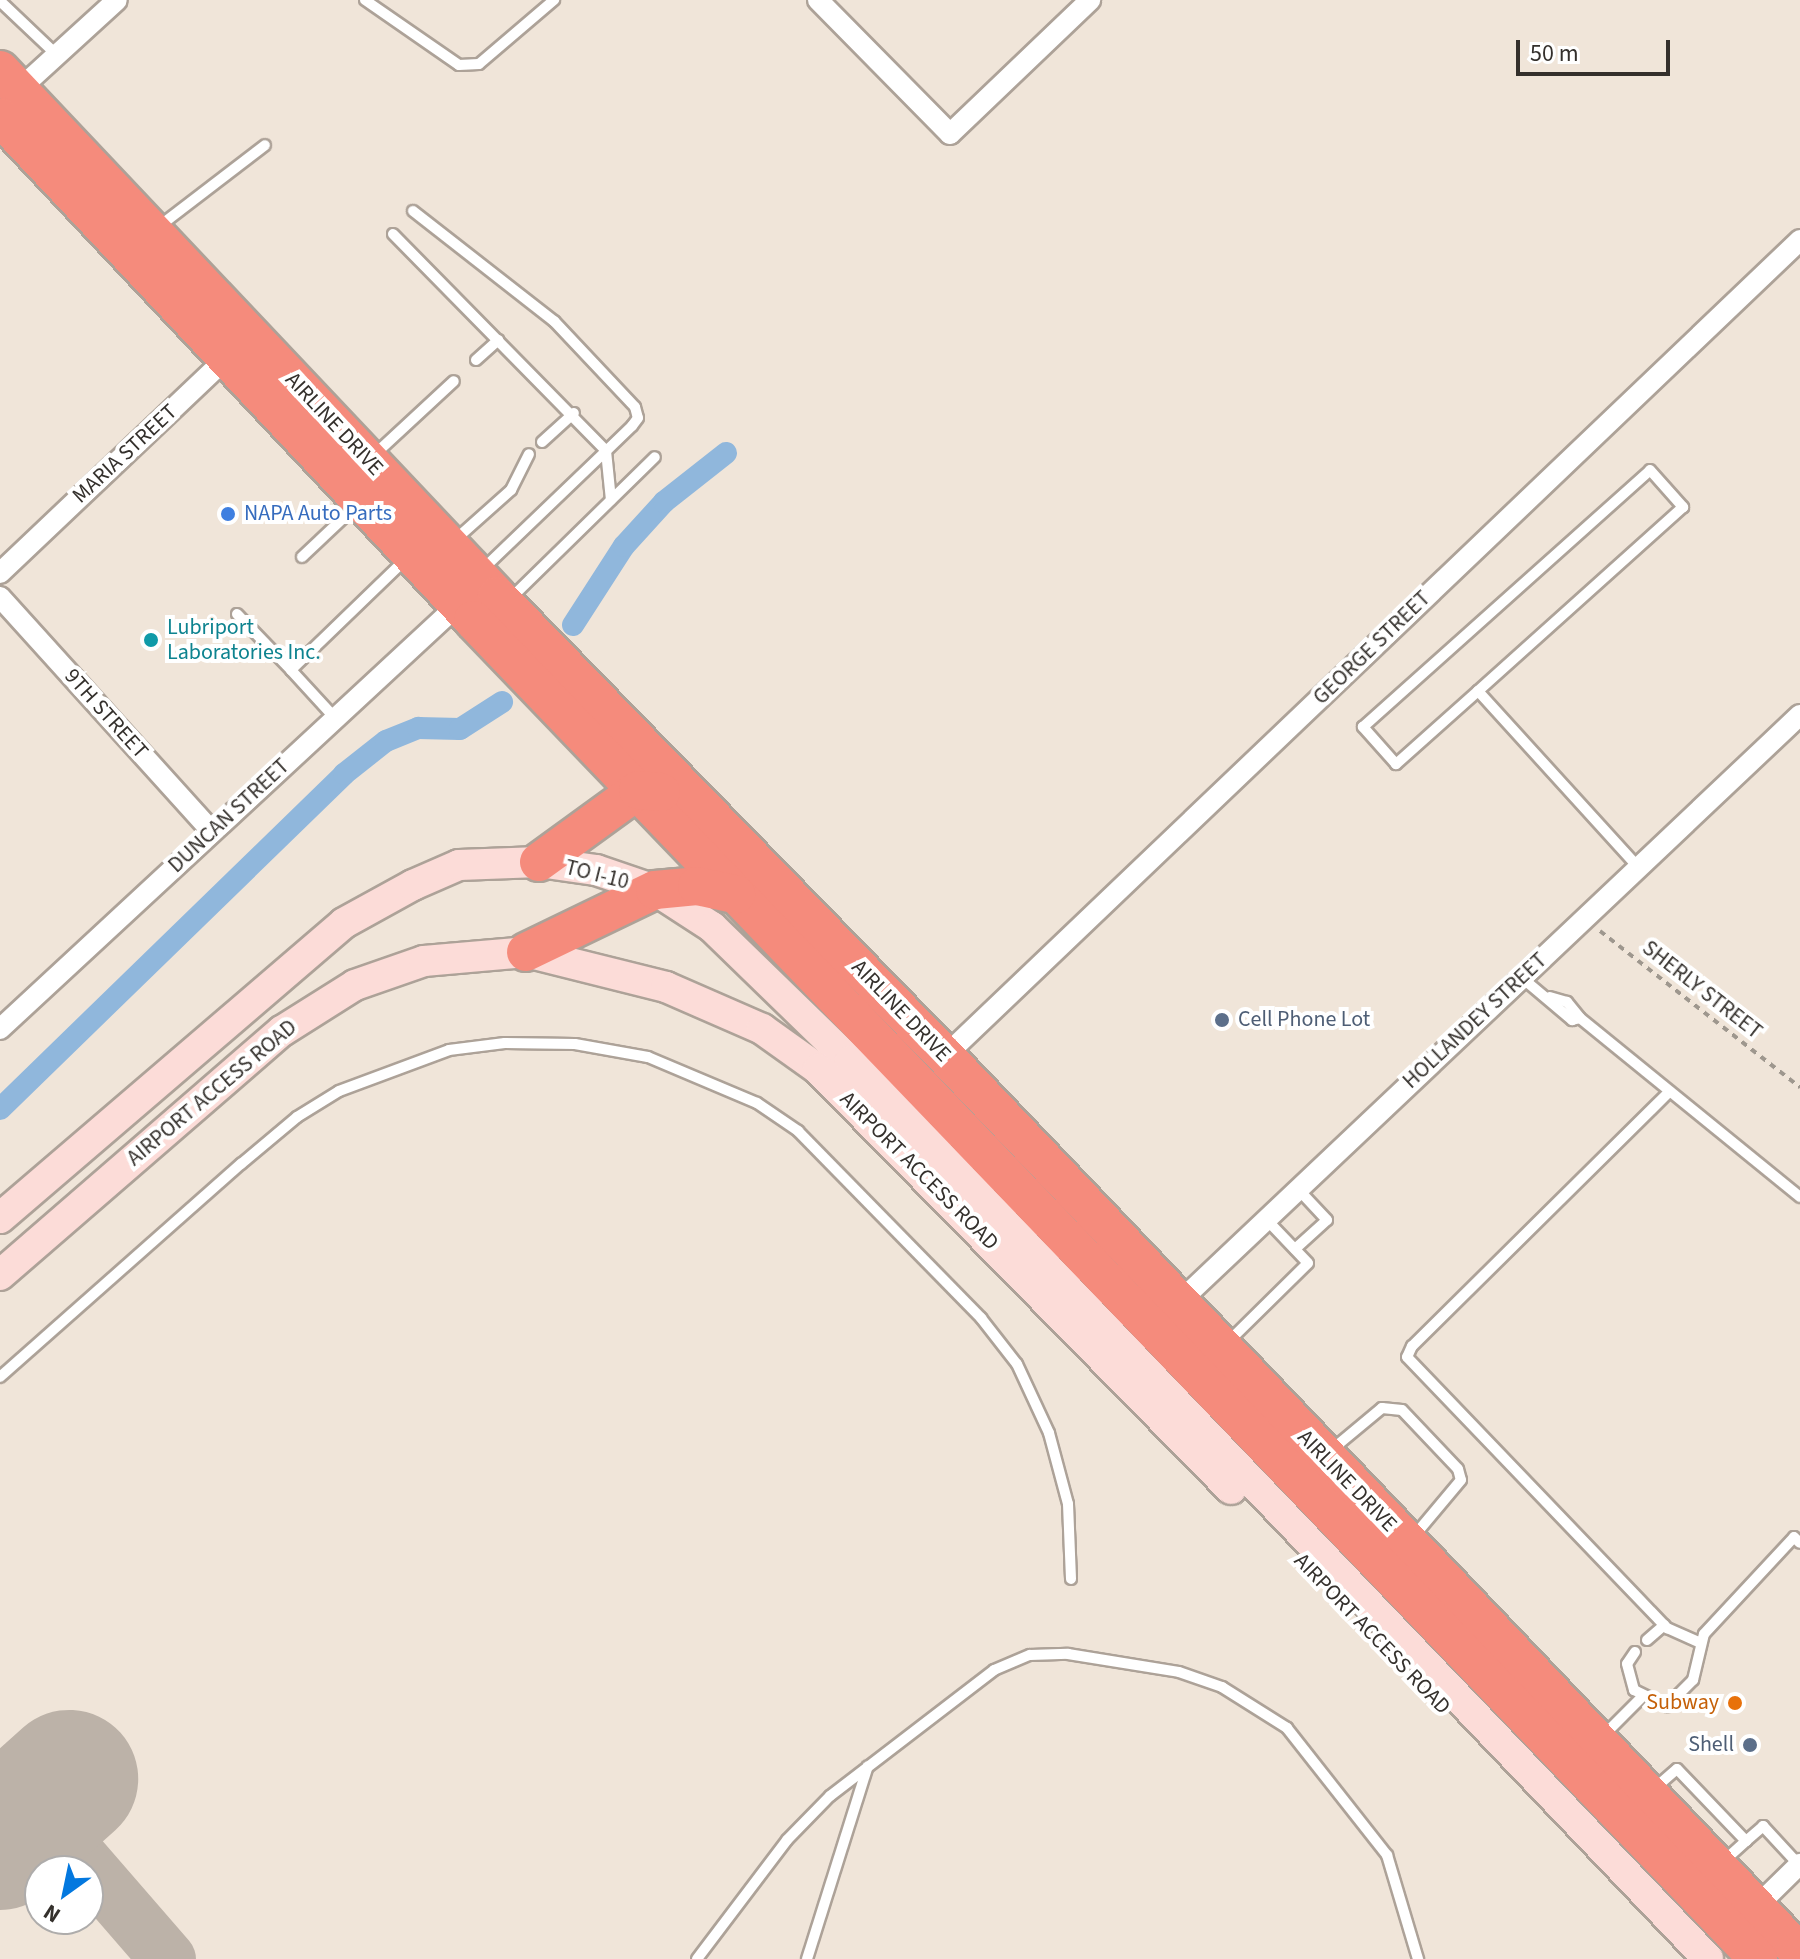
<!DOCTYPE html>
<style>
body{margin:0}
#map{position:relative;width:1800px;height:1959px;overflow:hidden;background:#f0e5d9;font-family:"Source Sans 3",sans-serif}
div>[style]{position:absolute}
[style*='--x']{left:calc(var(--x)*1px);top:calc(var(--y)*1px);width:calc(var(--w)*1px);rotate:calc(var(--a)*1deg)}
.canal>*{height:22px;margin:-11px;padding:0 11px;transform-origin:11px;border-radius:11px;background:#90b7dc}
.taxiway>*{height:56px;margin:-28px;padding:0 28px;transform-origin:28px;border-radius:28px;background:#bcb2a8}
.runway>*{height:138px;margin:-69px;padding:0 69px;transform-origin:69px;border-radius:69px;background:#bcb2a8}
.path>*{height:4px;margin-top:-2px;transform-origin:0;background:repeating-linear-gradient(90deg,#9e978e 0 6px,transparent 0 12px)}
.roads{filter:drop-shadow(2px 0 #ada298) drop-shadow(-2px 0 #ada298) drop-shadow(0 2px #ada298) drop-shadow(0 -2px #ada298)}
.lane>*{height:10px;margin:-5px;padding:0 5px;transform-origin:5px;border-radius:5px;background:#fff}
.street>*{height:20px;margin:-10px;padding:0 10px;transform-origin:10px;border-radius:10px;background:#fff}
.secondary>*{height:30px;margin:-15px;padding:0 15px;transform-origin:15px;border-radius:15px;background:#fcdcd8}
.highway>*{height:38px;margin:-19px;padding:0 19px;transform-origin:19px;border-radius:19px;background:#f58b7c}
.dots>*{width:22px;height:22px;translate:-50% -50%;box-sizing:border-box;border:4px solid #fff;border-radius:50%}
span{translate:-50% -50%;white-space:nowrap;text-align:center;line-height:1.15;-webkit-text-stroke:8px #fff;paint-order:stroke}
.street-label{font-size:22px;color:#34302c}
.shop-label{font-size:22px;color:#366cbe}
.left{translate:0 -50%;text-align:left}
.culture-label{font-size:22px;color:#0d838f}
.service-label{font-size:22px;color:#4e5e75}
.right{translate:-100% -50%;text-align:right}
.food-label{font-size:22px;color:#c56008}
.north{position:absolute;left:24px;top:1855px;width:80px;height:80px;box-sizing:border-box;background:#fff;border:2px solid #aeacab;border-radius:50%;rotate:213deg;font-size:22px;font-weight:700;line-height:32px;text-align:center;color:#34302c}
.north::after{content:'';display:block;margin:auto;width:28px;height:36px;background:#0378df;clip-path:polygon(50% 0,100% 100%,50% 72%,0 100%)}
.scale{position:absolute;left:1516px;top:40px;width:154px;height:36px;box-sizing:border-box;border:4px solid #34302c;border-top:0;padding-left:10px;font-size:24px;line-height:28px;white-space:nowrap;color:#34302c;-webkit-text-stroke:6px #fff;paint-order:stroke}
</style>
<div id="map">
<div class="canal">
<i style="--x:573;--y:625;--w:94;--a:-57.2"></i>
<i style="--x:624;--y:546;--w:59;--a:-47.7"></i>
<i style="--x:664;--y:502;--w:79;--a:-38.3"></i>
<i style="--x:0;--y:1109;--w:480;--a:-44.2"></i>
<i style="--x:344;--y:774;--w:53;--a:-38.2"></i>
<i style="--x:386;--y:741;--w:35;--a:-22"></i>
<i style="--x:418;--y:728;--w:42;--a:1.4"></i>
<i style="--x:460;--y:729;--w:50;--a:-32.7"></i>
</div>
<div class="taxiway">
<i style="--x:37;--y:1808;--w:200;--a:49.1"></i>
</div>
<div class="runway">
<i style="--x:0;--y:1841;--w:93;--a:-41.9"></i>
</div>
<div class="path">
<i style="--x:1600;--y:931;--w:254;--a:38"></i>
</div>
<div class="roads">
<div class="lane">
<i style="--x:365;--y:0;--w:114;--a:34.7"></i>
<i style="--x:459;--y:65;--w:20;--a:-3"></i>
<i style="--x:479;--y:64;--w:99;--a:-40.5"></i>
<i style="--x:0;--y:1;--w:79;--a:43.5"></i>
<i style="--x:413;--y:211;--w:179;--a:38"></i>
<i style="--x:554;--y:321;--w:118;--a:46.7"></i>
<i style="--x:635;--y:407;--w:11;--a:75"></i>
<i style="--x:638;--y:418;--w:10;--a:127"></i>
<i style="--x:632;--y:426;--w:36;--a:136"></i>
<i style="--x:606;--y:451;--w:49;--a:84.2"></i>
<i style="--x:157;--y:228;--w:136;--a:-37.5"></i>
<i style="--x:393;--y:234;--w:304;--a:45.5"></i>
<i style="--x:606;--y:451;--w:173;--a:136.2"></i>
<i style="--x:476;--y:360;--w:30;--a:-42"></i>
<i style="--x:542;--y:442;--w:43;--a:-42.2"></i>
<i style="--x:373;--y:456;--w:110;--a:-42.8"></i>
<i style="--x:456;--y:539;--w:74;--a:-41.7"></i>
<i style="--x:511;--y:490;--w:40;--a:-63.4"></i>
<i style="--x:302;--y:557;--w:76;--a:-43.4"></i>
<i style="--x:509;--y:600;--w:204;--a:-44.4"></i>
<i style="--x:237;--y:614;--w:78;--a:46"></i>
<i style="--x:1478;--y:691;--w:110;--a:138.3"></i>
<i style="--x:1396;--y:764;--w:50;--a:-131.7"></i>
<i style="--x:1363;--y:727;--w:385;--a:-41.8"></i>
<i style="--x:1650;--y:470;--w:50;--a:48.3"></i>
<i style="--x:1683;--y:507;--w:275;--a:138.1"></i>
<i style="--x:1478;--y:691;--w:238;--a:47.7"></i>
<i style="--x:335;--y:718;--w:65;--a:-132.5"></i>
<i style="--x:291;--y:670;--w:161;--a:-44"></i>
<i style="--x:1521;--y:977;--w:67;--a:40.1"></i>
<i style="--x:1572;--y:1020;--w:8;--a:-14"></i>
<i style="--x:1580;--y:1018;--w:21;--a:-129"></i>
<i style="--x:1567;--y:1002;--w:18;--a:-164"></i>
<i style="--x:1580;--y:1018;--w:284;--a:39.1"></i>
<i style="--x:1668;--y:1093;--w:360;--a:135.3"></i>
<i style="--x:1412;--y:1346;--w:12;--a:114"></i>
<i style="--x:1407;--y:1357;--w:376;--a:46.2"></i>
<i style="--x:1667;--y:1628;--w:36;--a:24"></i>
<i style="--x:1295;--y:1249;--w:43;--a:-42.2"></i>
<i style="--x:1327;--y:1220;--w:42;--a:-133.1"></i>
<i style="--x:1228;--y:1342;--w:112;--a:-44.6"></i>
<i style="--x:1308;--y:1263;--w:61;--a:-133.7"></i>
<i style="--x:0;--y:1377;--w:322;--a:-41.5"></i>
<i style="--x:241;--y:1164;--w:73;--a:-40"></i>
<i style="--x:297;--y:1117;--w:49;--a:-31.8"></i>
<i style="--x:339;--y:1091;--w:117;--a:-20.4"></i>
<i style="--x:449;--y:1050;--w:56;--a:-7.1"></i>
<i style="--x:505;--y:1043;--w:70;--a:0.8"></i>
<i style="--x:575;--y:1044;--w:74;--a:10.1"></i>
<i style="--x:648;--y:1057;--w:118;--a:22.9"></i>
<i style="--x:757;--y:1103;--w:50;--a:34.3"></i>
<i style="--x:798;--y:1131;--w:262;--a:45.6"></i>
<i style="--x:981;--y:1318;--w:58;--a:52"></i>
<i style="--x:1017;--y:1364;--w:76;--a:65.1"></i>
<i style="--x:1049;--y:1433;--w:73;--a:75"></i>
<i style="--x:1068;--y:1504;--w:75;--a:87.7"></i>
<i style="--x:1329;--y:1452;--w:69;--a:-39.7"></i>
<i style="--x:1382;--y:1408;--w:20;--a:6"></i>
<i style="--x:1402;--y:1410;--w:81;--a:46.5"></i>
<i style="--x:1458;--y:1469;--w:11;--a:75"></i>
<i style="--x:1461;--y:1480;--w:73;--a:130"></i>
<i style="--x:1647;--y:1640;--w:23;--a:-41"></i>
<i style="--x:1635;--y:1652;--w:14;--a:124"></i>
<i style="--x:1627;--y:1664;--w:27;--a:75"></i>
<i style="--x:1634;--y:1690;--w:37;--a:26"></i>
<i style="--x:1667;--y:1706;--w:37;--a:-45"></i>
<i style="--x:1693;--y:1680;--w:47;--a:-76.6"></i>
<i style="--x:1704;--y:1634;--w:132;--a:-47.1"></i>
<i style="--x:1794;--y:1537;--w:8;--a:45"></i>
<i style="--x:1604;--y:1735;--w:54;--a:-45"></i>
<i style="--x:1655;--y:1788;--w:29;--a:-41"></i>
<i style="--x:1677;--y:1769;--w:100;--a:46.2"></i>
<i style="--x:1746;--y:1841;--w:31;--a:138"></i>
<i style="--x:1746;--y:1841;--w:23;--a:-41"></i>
<i style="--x:1763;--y:1826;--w:53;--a:47.3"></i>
<i style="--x:697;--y:1959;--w:149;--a:-52.9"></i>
<i style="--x:787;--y:1840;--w:62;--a:-45.7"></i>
<i style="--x:830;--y:1796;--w:207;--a:-37.5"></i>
<i style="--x:994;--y:1670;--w:39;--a:-23"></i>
<i style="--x:1030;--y:1655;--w:38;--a:-2"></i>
<i style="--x:1068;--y:1654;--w:112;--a:9.2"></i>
<i style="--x:1179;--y:1672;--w:46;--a:19.2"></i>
<i style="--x:1222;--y:1687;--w:77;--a:32.2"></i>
<i style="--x:1287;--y:1728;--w:162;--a:51.8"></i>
<i style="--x:1387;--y:1855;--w:109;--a:73.4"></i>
<i style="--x:807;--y:1959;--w:202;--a:-72.5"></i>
</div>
<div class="street">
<i style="--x:818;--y:0;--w:188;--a:45.4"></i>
<i style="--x:950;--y:134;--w:194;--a:-43.7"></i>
<i style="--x:14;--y:94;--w:139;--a:-42.4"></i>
<i style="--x:0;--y:573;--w:321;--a:-43.5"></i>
<i style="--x:0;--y:597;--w:316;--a:47.9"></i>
<i style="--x:0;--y:1029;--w:626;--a:-42.8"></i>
<i style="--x:945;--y:1056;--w:1182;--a:-43.66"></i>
<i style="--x:1175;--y:1306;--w:860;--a:-43.4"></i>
<i style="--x:1751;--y:1912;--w:69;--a:-44.4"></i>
</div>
<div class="secondary">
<i style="--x:0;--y:1218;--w:453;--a:-40.6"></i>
<i style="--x:344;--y:923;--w:79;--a:-28.8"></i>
<i style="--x:413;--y:885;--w:50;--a:-23.5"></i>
<i style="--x:459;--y:865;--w:80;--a:-2.1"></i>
<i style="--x:539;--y:862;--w:58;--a:8"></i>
<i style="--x:596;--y:870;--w:62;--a:18.7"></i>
<i style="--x:655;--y:890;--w:68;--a:33"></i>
<i style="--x:712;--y:927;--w:192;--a:44.2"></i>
<i style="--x:850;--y:1061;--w:1242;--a:46.3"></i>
<i style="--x:0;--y:1275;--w:373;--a:-40.9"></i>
<i style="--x:282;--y:1031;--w:86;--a:-32.2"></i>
<i style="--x:355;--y:985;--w:73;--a:-19.2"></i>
<i style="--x:424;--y:961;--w:102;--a:-5"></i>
<i style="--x:526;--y:952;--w:144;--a:14"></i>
<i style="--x:666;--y:987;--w:105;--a:23.6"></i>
<i style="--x:762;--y:1029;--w:69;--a:35.5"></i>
<i style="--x:818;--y:1069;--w:589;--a:45.48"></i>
</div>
<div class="highway">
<i style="--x:0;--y:70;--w:724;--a:46.62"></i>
<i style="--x:497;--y:596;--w:642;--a:45.76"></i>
<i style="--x:945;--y:1056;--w:1239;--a:46.37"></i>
<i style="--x:0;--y:117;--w:690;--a:46.76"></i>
<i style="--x:473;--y:620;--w:1856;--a:46.18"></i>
<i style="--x:539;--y:862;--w:122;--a:-36"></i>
<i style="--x:638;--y:790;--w:23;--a:5"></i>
<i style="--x:526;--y:952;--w:143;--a:-25.7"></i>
<i style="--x:655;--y:890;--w:42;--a:-5.4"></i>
<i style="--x:697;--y:886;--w:40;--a:12"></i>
</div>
</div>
<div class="dots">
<i style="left:228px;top:514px;background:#3f7fe0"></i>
<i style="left:151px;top:640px;background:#0f9aa8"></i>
<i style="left:1222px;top:1020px;background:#5c6f8a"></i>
<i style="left:1735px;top:1703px;background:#e8710a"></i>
<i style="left:1750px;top:1745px;background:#5c6f8a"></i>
</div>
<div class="street-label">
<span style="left:334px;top:424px;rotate:47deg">AIRLINE DRIVE</span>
<span style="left:125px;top:454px;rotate:-43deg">MARIA STREET</span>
<span style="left:1372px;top:648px;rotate:-44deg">GEORGE STREET</span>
<span style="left:106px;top:714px;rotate:48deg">9TH STREET</span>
<span style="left:229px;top:816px;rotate:-43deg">DUNCAN STREET</span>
<span style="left:597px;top:875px;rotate:14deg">TO I-10</span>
<span style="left:1702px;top:990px;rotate:38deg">SHERLY STREET</span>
<span style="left:901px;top:1011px;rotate:46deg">AIRLINE DRIVE</span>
<span style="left:1475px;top:1021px;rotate:-43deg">HOLLANDEY STREET</span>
<span style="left:212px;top:1093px;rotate:-40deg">AIRPORT ACCESS ROAD</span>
<span style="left:919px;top:1171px;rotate:45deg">AIRPORT ACCESS ROAD</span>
<span style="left:1347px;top:1481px;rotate:46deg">AIRLINE DRIVE</span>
<span style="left:1372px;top:1634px;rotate:46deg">AIRPORT ACCESS ROAD</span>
</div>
<div class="shop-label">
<span class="left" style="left:244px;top:514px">NAPA Auto Parts</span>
</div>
<div class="culture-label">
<span class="left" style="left:167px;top:640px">Lubriport<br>Laboratories Inc.</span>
</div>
<div class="service-label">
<span class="left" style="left:1238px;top:1020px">Cell Phone Lot</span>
<span class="right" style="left:1734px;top:1745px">Shell</span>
</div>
<div class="food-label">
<span class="right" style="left:1719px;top:1703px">Subway</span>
</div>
<div class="north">N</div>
<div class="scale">50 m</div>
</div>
